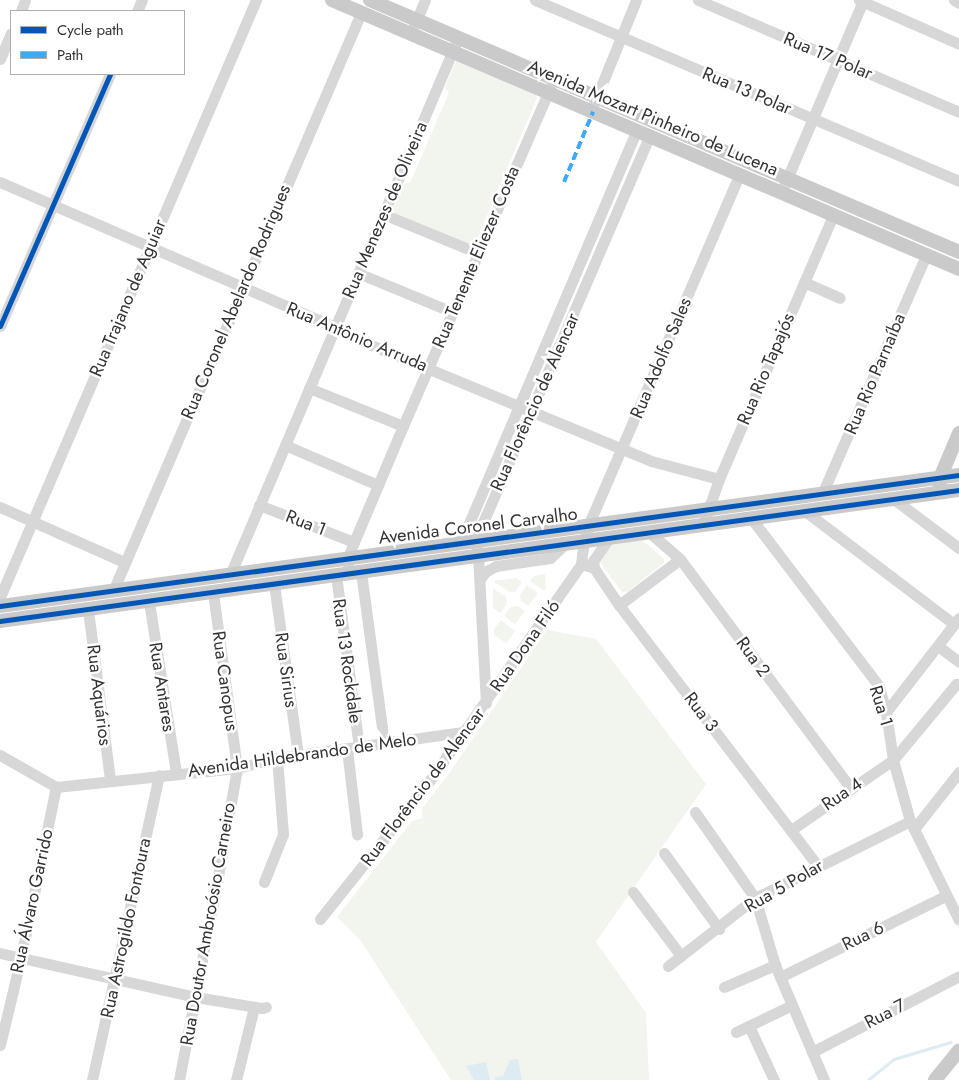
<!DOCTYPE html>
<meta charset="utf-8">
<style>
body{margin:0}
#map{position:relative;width:959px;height:1080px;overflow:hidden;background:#fff;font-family:Jost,sans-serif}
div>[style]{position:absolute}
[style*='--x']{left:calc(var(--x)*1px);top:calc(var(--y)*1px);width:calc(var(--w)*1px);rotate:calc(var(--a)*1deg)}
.green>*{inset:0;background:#f1f5ed}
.water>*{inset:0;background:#ddebf3}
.stream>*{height:2.5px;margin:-1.25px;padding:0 1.25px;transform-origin:1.25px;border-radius:1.25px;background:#ddebf3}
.minor>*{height:11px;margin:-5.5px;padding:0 5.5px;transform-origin:5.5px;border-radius:5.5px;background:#d7d7d7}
.major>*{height:14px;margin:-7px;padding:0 7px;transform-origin:7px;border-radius:7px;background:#cacaca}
.quiet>*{height:4px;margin-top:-2px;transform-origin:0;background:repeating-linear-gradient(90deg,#3fa9f5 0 8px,transparent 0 12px)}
.cycleway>*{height:5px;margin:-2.5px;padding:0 2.5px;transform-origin:2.5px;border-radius:2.5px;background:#0057b8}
span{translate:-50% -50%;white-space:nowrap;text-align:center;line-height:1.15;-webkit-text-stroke:5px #fff;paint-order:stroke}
.street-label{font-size:18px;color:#333}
.legend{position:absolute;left:10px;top:10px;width:175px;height:65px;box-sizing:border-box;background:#fff;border:1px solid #adadad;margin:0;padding:6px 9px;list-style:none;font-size:15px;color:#333}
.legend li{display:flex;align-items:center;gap:10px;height:25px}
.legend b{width:25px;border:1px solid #adadad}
</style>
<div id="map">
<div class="green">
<i style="clip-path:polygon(457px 59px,534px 91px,537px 98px,475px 244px,468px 246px,396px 216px,393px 209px,403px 184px,410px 183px,449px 93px,445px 87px)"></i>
<i style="clip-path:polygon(641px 539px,664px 559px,664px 563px,627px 592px,622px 592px,599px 561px,614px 542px)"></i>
<i style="clip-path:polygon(545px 574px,546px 589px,544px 591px,530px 581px,534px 576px)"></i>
<i style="clip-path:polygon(517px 578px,522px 582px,515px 592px,509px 592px,493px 581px)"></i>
<i style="clip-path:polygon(527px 585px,538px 593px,528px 606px,521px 601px,520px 595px)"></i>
<i style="clip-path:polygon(493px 588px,506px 597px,507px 604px,500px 613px,493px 608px)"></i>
<i style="clip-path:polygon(518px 606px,525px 611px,515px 624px,504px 616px,511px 607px)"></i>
<i style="clip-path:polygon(501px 620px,515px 631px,506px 643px,494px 635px,494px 629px)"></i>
<i style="clip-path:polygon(547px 630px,596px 639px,706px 784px,596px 942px,646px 1013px,649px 1080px,451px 1080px,360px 940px,337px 917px,412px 821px,423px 818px,421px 810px,448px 775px)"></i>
</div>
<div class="water">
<i style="clip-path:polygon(518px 1059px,522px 1080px,495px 1080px,495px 1077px,503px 1076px,510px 1060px)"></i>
<i style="clip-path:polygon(486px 1062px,490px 1080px,474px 1080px,466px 1066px)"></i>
</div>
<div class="stream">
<i style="--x:868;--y:1080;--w:33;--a:-39"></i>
<i style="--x:894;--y:1059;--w:59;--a:-16.6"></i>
</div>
<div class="minor">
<i style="--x:535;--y:0;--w:461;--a:23.1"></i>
<i style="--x:698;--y:0;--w:284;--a:23.2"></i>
<i style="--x:859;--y:0;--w:109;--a:23.7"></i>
<i style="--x:954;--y:0;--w:6;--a:31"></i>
<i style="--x:21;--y:11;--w:12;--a:-70"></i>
<i style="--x:137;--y:11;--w:12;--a:-66"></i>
<i style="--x:414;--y:26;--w:28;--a:-67"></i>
<i style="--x:0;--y:59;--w:28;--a:-67"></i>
<i style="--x:591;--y:111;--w:120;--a:-67.9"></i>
<i style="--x:0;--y:182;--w:365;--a:23.4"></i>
<i style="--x:335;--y:327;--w:14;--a:34"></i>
<i style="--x:347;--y:335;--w:329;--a:22.5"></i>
<i style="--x:651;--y:461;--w:70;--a:14.8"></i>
<i style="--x:781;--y:193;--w:209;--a:-66.9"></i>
<i style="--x:383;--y:214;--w:103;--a:22.3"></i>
<i style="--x:358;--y:273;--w:102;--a:22.5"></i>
<i style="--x:804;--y:282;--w:39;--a:24"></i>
<i style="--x:0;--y:326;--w:275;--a:-66.4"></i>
<i style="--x:309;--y:388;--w:101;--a:22"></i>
<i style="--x:285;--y:445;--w:101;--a:23.3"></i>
<i style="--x:823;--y:492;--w:258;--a:-66.5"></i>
<i style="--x:895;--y:500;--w:80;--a:36.9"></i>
<i style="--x:259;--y:505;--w:102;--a:21.3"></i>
<i style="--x:0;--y:507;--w:136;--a:23.9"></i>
<i style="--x:805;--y:511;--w:187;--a:37.2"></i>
<i style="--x:751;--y:518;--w:211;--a:52.7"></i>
<i style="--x:879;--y:686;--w:27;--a:75"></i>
<i style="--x:886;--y:712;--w:49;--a:81.7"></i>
<i style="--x:893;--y:760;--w:63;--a:74.4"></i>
<i style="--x:910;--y:821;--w:110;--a:63.7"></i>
<i style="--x:703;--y:525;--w:49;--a:-70.8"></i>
<i style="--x:719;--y:479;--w:287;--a:-66.6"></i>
<i style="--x:649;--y:532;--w:41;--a:41.1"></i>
<i style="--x:680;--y:559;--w:286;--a:53.3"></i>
<i style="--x:461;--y:542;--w:446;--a:-66.9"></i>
<i style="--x:581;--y:564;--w:14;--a:17"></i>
<i style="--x:594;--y:568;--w:45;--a:56"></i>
<i style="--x:619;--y:605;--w:328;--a:52.7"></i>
<i style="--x:348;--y:565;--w:8;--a:-90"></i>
<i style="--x:348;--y:557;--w:16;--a:-68"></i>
<i style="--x:354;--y:542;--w:126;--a:-67.1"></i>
<i style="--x:403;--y:426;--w:378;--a:-66.5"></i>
<i style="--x:594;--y:568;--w:7;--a:-98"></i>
<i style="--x:593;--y:561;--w:29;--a:-55"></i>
<i style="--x:361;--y:572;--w:172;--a:82.3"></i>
<i style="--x:230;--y:575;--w:583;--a:-66.99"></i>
<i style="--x:336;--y:575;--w:174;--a:82.4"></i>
<i style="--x:480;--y:579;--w:9;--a:-54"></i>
<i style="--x:485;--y:572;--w:13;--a:-29"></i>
<i style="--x:496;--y:566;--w:55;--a:-8.4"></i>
<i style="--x:550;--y:558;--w:22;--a:-43"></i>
<i style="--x:274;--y:584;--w:173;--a:82"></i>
<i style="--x:113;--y:591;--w:629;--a:-66.78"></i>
<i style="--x:0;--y:597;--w:650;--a:-66.79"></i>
<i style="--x:149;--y:602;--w:173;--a:81"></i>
<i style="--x:619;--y:605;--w:76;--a:-37"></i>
<i style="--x:88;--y:610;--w:171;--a:82.6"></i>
<i style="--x:938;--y:646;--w:26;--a:37"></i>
<i style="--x:486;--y:703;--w:149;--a:-93.1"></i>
<i style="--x:478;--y:554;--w:13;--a:-103"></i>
<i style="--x:475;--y:541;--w:440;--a:-66.7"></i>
<i style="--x:886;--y:712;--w:119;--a:-52.2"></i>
<i style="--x:347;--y:749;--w:86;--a:83.3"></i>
<i style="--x:0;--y:755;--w:64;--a:29.7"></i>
<i style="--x:56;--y:787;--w:182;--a:-6"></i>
<i style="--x:237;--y:768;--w:41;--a:-14"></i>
<i style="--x:277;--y:758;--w:188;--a:-8"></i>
<i style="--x:695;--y:812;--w:105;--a:55.1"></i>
<i style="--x:755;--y:898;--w:70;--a:73.4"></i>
<i style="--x:775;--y:965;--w:125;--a:66.9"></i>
<i style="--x:914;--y:829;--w:73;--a:-51.7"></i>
<i style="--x:791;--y:830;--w:124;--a:-34.5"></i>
<i style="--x:893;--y:760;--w:99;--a:-50.3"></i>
<i style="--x:664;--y:853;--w:94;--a:54.1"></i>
<i style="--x:264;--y:882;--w:52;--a:-68.4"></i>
<i style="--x:283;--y:834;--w:76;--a:-94.5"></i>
<i style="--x:633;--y:892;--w:80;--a:53.1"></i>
<i style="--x:320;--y:919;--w:165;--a:-51.4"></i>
<i style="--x:423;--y:790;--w:276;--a:-55"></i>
<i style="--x:581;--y:564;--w:23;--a:-83"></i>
<i style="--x:584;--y:541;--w:23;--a:-72"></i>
<i style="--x:591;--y:519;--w:374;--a:-66.7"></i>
<i style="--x:0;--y:953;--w:201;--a:12.7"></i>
<i style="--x:196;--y:997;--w:67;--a:9.5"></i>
<i style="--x:262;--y:1008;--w:4;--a:-14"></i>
<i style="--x:668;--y:966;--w:110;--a:-38"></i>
<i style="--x:755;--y:898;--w:173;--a:-26.4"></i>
<i style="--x:780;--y:977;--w:184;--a:-26.1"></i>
<i style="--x:724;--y:987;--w:56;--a:-23.3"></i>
<i style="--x:749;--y:1026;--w:60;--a:65.2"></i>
<i style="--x:736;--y:1032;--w:62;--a:-25.7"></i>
<i style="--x:0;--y:1045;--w:90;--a:-76.6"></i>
<i style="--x:21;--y:957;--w:174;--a:-78.4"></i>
<i style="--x:812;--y:1052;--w:165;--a:-27.3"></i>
<i style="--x:92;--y:1080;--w:312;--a:-77.6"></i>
<i style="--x:179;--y:1080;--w:202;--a:-79.1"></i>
<i style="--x:217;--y:882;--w:116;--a:-80"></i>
<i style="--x:237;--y:768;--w:177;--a:-97.8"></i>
<i style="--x:236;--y:1080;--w:75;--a:-76.1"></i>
</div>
<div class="major">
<i style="--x:332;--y:0;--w:682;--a:23.22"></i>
<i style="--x:370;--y:0;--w:641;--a:23.16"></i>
<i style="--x:940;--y:486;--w:8;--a:-90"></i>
<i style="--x:940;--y:478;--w:49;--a:-67.1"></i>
<i style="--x:0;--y:606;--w:968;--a:-7.78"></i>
<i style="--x:0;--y:621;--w:968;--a:-7.78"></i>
<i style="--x:935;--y:1080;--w:38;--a:-51"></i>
</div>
<div class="quiet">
<i style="--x:564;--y:182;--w:76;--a:-67.5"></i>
</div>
<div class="cycleway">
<i style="--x:0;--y:326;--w:275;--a:-66.4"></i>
<i style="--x:0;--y:606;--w:968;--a:-7.78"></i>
<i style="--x:0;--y:621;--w:968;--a:-7.78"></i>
</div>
<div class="street-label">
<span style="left:828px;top:56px;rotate:23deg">Rua 17 Polar</span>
<span style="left:747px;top:91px;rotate:23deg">Rua 13 Polar</span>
<span style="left:653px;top:118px;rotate:23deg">Avenida Mozart Pinheiro de Lucena</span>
<span style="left:385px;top:210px;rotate:-67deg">Rua Menezes de Oliveira</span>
<span style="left:476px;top:257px;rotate:-67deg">Rua Tenente Eliezer Costa</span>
<span style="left:128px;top:298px;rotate:-67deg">Rua Trajano de Aguiar</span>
<span style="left:236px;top:302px;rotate:-67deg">Rua Coronel Abelardo Rodrigues</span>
<span style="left:357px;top:337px;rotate:23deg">Rua Antônio Arruda</span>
<span style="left:661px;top:358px;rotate:-67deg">Rua Adolfo Sales</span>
<span style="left:766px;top:369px;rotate:-67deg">Rua Rio Tapajós</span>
<span style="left:875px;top:374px;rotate:-67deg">Rua Rio Parnaíba</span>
<span style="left:535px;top:402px;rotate:-66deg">Rua Florêncio de Alencar</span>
<span style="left:306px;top:523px;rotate:21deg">Rua 1</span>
<span style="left:478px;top:526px;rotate:-7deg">Avenida Coronel Carvalho</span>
<span style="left:525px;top:646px;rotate:-55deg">Rua Dona Filó</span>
<span style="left:753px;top:657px;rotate:54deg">Rua 2</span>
<span style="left:347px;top:661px;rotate:82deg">Rua 13 Rockdale</span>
<span style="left:286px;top:670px;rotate:82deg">Rua Sirius</span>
<span style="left:225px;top:681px;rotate:82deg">Rua Canopus</span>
<span style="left:162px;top:687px;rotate:81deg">Rua Antares</span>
<span style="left:99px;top:695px;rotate:83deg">Rua Aquários</span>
<span style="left:881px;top:706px;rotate:73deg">Rua 1</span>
<span style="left:701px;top:712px;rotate:53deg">Rua 3</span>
<span style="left:302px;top:755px;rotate:-8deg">Avenida Hildebrando de Melo</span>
<span style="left:423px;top:787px;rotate:-53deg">Rua Florêncio de Alencar</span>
<span style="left:842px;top:794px;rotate:-34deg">Rua 4</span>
<span style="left:784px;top:886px;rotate:-30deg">Rua 5 Polar</span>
<span style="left:32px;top:901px;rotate:-78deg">Rua Álvaro Garrido</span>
<span style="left:208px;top:924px;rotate:-80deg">Rua Doutor Ambroósio Carneiro</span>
<span style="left:126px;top:928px;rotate:-78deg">Rua Astrogildo Fontoura</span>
<span style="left:863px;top:936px;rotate:-26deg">Rua 6</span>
<span style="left:885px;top:1014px;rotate:-27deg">Rua 7</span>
</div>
<ul class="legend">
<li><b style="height:6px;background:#0057b8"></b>Cycle path</li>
<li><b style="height:6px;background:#3fa9f5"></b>Path</li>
</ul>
</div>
